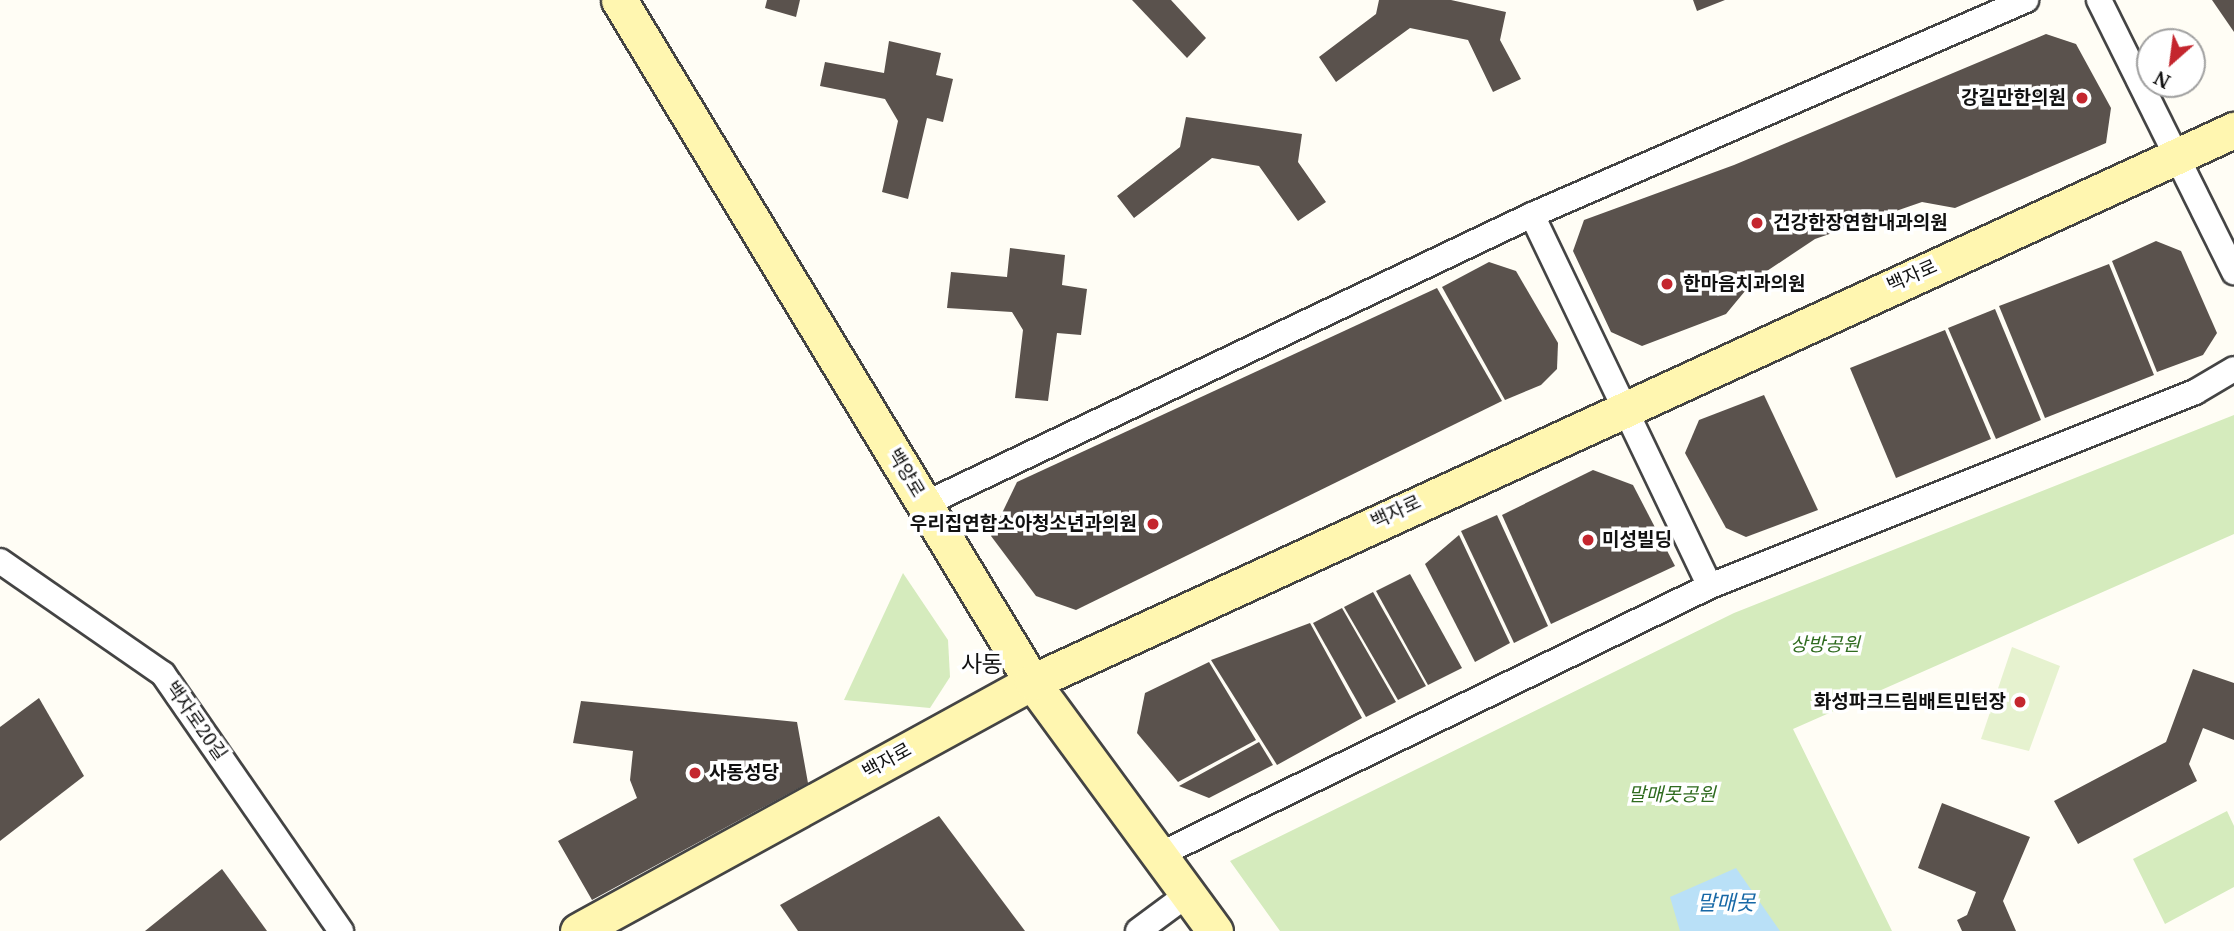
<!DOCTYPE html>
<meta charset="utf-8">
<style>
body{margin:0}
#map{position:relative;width:2234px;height:931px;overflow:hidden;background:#fffdf5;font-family:"Noto Serif","Noto Sans KR",serif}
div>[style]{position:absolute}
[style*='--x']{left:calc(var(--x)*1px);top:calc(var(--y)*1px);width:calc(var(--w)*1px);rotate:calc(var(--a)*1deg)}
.green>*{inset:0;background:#d5ebbd}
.pitch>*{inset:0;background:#e6f2cf}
.water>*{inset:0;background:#b9e0f7}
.building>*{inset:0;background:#5a524d}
.roads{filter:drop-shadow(2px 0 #444) drop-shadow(-2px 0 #444) drop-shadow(0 2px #444) drop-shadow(0 -2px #444)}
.street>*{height:24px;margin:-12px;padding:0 12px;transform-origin:12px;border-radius:12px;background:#fff}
.secondary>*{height:35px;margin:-17.5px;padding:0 17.5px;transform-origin:17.5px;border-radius:17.5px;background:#fff6b0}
.dots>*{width:19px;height:19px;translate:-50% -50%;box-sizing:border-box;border:4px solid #fff;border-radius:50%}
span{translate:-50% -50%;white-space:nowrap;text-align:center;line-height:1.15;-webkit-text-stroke:7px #fff;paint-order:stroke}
.poi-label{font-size:19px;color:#111;font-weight:700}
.right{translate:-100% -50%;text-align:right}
.left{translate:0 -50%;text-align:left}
.street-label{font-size:19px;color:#111}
.park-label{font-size:19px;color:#2f6b1f;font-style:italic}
.water-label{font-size:21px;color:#1768a6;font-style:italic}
.quarter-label{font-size:23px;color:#111}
.north{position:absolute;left:2136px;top:28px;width:70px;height:70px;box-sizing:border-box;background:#fff;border:2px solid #a0a0a0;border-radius:50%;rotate:208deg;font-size:19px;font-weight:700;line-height:28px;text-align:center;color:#111}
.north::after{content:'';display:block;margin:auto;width:24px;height:32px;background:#c4262e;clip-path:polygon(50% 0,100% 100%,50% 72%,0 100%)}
</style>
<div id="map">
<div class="green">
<i style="clip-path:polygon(2234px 415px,2234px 534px,1793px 729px,1892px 931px,1280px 931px,1230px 861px,1734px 613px)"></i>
<i style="clip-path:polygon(903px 573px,948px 640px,950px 677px,930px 708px,844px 700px)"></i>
<i style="clip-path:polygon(2227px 811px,2234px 826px,2234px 887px,2165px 924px,2133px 859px)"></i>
</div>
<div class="pitch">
<i style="clip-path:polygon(2012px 647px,2060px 666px,2029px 751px,1981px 739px)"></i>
</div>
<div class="water">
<i style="clip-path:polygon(1736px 868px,1780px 931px,1680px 931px,1670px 897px)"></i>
</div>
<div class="building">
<i style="clip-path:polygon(767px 0,800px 0,796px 17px,765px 8px)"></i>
<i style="clip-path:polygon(1132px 0,1171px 0,1206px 38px,1187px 58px)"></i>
<i style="clip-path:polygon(1379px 0,1451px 0,1506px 12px,1500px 40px,1521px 79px,1493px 92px,1468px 40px,1410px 28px,1336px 82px,1319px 57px,1376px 14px)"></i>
<i style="clip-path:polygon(1693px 0,1725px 0,1697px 11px)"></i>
<i style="clip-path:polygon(2212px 0,2234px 0,2234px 32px)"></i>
<i style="clip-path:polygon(2046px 34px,2076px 44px,2111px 108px,2106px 143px,1955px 208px,1922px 202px,1815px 239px,1755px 279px,1726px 314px,1642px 346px,1611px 332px,1573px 251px,1584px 220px,1734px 165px)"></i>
<i style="clip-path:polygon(889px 41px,941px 53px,936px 75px,953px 79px,943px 122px,927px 118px,908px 199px,882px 192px,898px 121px,885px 99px,820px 86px,825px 62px,884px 73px)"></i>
<i style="clip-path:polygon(1186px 117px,1302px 134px,1298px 162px,1326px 202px,1298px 221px,1259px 166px,1212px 158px,1134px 218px,1117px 196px,1180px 147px)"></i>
<i style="clip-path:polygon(2156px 241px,2181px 251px,2217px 333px,2203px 355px,2157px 372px,2112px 261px)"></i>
<i style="clip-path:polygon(1010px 248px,1065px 255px,1062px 285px,1087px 289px,1081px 335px,1057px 333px,1048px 401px,1015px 398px,1023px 330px,1012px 312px,947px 308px,951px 272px,1007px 277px)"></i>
<i style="clip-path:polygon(1489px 262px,1516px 271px,1558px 343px,1557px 369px,1541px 385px,1505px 400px,1442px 287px)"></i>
<i style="clip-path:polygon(2109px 264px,2154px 375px,2045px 418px,1999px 306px)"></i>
<i style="clip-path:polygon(1437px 288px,1502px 401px,1076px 610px,1036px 596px,991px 536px,1017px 482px)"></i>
<i style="clip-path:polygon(1995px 309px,2041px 420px,1996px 439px,1948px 328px)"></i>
<i style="clip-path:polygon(1945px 330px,1991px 439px,1896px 478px,1850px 368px)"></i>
<i style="clip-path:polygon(1764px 395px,1818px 510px,1746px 537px,1726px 528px,1685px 453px,1699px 420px)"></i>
<i style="clip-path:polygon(1593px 470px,1633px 485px,1675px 566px,1551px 624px,1502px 515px)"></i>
<i style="clip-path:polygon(1497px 515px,1548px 626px,1514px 643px,1461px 531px)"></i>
<i style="clip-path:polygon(1459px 535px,1510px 643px,1475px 662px,1425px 564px)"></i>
<i style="clip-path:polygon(1410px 574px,1462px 668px,1428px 685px,1376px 591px)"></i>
<i style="clip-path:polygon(1373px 592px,1426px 686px,1398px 700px,1344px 607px)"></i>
<i style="clip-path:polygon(1342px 608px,1396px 702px,1366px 717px,1313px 623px)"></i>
<i style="clip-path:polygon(1310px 623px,1362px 718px,1277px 765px,1211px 660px)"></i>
<i style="clip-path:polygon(1209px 662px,1256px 740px,1178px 782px,1137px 733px,1145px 693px)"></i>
<i style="clip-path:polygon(2193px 669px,2234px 683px,2234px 740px,2203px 728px,2189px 764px,2197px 781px,2078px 844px,2054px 801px,2166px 742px)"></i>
<i style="clip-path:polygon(39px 698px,84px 776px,0 841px,0 727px)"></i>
<i style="clip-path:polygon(581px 701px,797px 722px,808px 783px,592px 900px,558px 841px,637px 798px,630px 780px,633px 751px,573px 743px)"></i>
<i style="clip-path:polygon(1259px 742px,1273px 765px,1209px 798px,1179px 786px)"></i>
<i style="clip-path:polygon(1942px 803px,2030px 837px,2003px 901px,2016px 931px,1962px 931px,1957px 920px,1967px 915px,1976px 892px,1918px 868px)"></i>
<i style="clip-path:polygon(939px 816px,1025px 931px,798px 931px,780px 905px)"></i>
<i style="clip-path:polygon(222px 869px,267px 931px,145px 931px)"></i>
</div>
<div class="roads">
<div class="street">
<i style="--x:2099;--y:0;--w:304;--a:63.6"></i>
<i style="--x:1532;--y:215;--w:411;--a:64.4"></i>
<i style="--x:925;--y:504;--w:672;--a:-25.46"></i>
<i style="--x:1532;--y:215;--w:539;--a:-23.52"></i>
<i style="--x:0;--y:561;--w:198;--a:34.7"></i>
<i style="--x:163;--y:674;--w:313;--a:55.3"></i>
<i style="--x:1159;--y:855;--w:613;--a:-26.02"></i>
<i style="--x:1710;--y:586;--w:522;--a:-21.8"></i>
<i style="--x:2195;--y:392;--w:45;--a:-30.5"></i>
<i style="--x:1138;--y:931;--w:62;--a:-36.5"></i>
</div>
<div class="secondary">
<i style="--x:619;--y:0;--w:797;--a:58.8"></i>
<i style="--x:1032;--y:682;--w:309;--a:53.7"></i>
<i style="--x:578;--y:931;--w:518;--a:-28.74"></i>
<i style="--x:1032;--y:682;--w:1323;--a:-24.67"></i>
</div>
</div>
<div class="dots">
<i style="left:2082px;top:98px;background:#c4262e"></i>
<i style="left:1757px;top:223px;background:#c4262e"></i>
<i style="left:1667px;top:284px;background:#c4262e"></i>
<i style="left:1153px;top:524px;background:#c4262e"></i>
<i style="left:1588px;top:540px;background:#c4262e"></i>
<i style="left:2020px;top:702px;background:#c4262e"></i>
<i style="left:695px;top:773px;background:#c4262e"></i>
</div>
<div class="poi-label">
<span class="right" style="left:2066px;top:98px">강길만한의원</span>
<span class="left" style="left:1773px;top:223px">건강한장연합내과의원</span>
<span class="left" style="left:1683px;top:284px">한마음치과의원</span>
<span class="right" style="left:1137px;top:524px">우리집연합소아청소년과의원</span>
<span class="left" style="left:1602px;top:540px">미성빌딩</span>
<span class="right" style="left:2006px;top:702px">화성파크드림배트민턴장</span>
<span class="left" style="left:709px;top:773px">사동성당</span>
</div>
<div class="street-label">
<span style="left:1912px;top:276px;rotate:-24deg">백자로</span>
<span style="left:906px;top:473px;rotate:59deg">백양로</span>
<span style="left:1396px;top:512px;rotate:-25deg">백자로</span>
<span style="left:196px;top:721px;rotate:55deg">백자로20길</span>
<span style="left:887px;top:761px;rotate:-29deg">백자로</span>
</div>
<div class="park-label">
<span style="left:1825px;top:645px">상방공원</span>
<span style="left:1672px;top:795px">말매못공원</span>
</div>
<div class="water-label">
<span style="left:1726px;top:902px">말매못</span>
</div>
<div class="quarter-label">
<span style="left:982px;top:663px">사동</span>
</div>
<div class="north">N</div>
</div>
